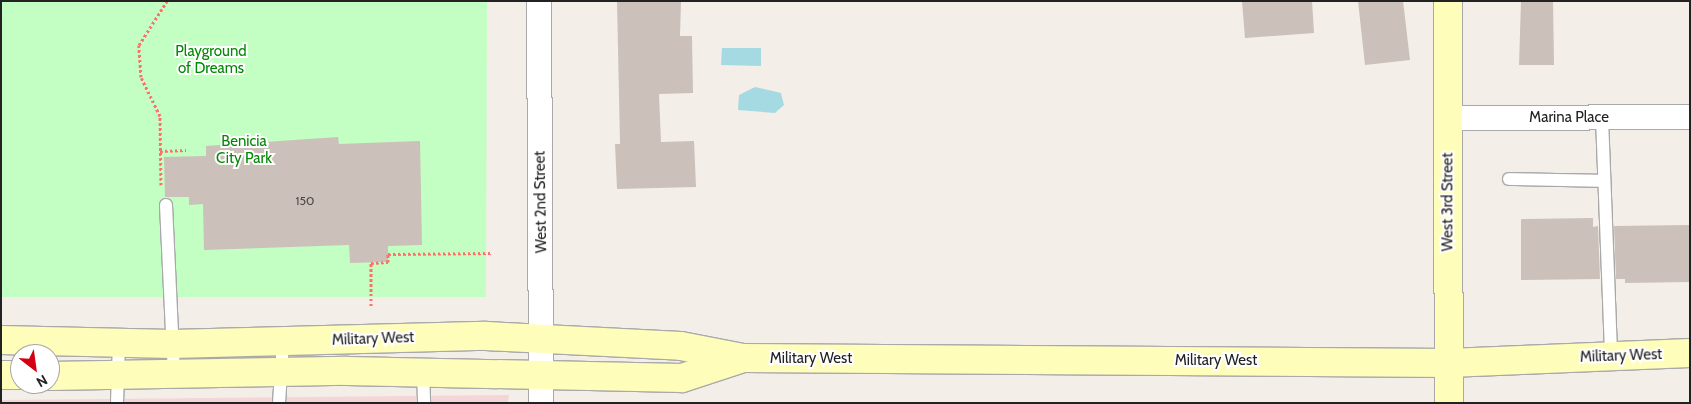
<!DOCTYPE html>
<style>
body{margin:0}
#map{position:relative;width:1691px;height:404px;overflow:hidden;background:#f3eee8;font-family:Cabin,sans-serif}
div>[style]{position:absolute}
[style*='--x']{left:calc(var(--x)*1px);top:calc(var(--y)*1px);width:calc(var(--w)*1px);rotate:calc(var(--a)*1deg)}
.commercial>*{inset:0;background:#f4d6d8}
.park>*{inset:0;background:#c3fec3}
.water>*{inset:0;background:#a5dae3}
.building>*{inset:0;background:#cbc0ba}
.path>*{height:3px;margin-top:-1.5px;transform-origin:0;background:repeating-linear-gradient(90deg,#ff706c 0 2.5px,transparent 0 5px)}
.roads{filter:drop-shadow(1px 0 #a9a9a9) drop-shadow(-1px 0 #a9a9a9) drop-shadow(0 1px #a9a9a9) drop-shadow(0 -1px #a9a9a9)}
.lane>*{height:12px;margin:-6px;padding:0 6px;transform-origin:6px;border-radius:6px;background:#fff}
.street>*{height:24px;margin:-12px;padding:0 12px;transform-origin:12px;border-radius:12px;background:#fff}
.secondary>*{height:28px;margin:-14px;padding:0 14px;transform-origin:14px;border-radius:14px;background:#fffdba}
span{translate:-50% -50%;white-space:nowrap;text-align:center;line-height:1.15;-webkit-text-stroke:4px #fff;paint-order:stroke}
.number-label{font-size:12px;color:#4c4a48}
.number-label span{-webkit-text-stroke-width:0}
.park-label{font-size:15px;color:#038704}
.street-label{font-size:15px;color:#222}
.frame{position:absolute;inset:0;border:2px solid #222;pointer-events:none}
.north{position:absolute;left:10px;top:344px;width:50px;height:50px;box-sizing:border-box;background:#fff;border:1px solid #a7a7a7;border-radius:50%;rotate:150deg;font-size:14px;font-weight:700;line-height:20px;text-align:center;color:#222}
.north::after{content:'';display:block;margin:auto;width:18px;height:22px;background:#d30011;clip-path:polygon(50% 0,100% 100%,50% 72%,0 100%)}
</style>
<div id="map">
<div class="commercial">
<i style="clip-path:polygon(509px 395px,508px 403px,1px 403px,1px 400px)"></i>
</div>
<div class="park">
<i style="clip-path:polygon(1px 1px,487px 1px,486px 297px,1px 297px)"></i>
</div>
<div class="water">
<i style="clip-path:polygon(722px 48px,761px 48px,761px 66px,721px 65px)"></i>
<i style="clip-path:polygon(755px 87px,781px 93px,784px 105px,775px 113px,738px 110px,739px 95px)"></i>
</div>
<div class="building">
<i style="clip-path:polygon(617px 1px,681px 1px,680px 36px,692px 36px,693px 93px,659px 94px,661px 142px,694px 141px,696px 187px,617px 189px,615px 144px,620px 144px)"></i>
<i style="clip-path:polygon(1242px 1px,1312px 1px,1314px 33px,1245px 38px)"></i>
<i style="clip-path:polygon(1358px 1px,1403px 1px,1410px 60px,1365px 65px)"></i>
<i style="clip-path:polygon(1521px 1px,1553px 1px,1554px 65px,1519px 65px)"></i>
<i style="clip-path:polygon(338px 137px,339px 144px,420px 141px,422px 245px,388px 246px,388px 262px,350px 263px,349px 245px,204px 250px,203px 204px,189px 205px,189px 197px,165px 197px,164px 157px,206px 156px,206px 146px)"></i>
<i style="clip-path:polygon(1593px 218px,1593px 227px,1598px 226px,1600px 279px,1521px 280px,1521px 219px)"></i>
<i style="clip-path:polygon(1690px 225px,1690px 282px,1625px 283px,1625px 279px,1616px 279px,1614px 226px)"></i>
</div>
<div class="path">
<i style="--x:160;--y:151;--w:26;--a:-2"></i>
<i style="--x:161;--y:185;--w:69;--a:-90.8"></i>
<i style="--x:160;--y:116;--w:43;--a:-116"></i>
<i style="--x:141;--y:77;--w:32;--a:-94"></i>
<i style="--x:139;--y:45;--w:52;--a:-57.5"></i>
<i style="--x:371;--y:306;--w:43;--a:-90"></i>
<i style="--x:371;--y:263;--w:17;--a:-3"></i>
<i style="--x:388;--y:262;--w:8;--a:-90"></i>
<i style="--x:388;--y:254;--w:104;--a:-0.6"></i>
</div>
<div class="roads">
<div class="lane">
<i style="--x:1602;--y:118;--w:238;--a:87.8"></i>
<i style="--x:1509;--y:179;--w:95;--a:1.2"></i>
<i style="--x:166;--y:205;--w:168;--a:87.3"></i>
<i style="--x:423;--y:371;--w:32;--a:88"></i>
<i style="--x:117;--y:403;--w:61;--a:-88.1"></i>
<i style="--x:279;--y:403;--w:61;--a:-86.2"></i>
</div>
<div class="street">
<i style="--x:539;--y:1;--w:402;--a:89.7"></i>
<i style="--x:1448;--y:118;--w:242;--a:-0.2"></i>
</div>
<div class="secondary">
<i style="--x:1448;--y:1;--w:402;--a:89.9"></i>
<i style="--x:1;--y:340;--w:171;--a:1.3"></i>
<i style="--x:172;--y:344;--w:314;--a:-1.5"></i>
<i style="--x:486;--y:336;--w:195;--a:2.9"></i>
<i style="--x:681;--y:346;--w:63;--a:11"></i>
<i style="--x:743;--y:358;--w:706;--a:0.41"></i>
<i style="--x:1449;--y:363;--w:241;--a:-2.4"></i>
<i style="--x:1;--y:375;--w:19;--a:0"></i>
<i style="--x:50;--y:376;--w:297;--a:-1"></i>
<i style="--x:347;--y:371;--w:335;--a:1.2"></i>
<i style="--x:682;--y:378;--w:61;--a:-18.1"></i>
</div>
</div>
<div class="number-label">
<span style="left:305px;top:201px">150</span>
</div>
<div class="park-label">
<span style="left:211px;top:60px">Playground<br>of Dreams</span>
<span style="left:244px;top:150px">Benicia<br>City Park</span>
</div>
<div class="street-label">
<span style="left:1569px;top:118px">Marina Place</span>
<span style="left:541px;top:202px;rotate:-91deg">West 2nd Street</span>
<span style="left:1448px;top:202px;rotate:-90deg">West 3rd Street</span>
<span style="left:373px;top:339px;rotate:-2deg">Military West</span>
<span style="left:1621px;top:356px;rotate:-2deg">Military West</span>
<span style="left:811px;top:359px">Military West</span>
<span style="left:1216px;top:361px">Military West</span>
</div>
<div class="frame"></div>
<div class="north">N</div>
</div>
